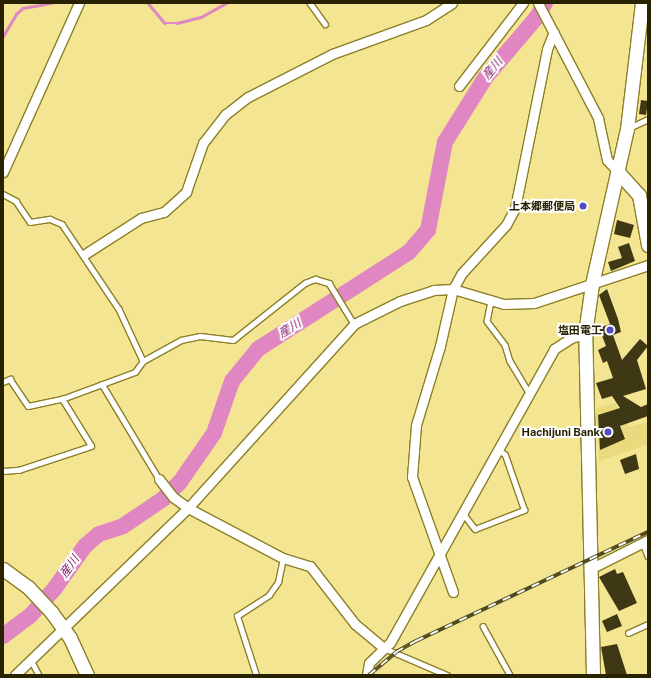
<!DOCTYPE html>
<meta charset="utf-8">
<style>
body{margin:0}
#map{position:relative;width:651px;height:678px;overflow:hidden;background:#f3e591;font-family:"Public Sans","Noto Sans JP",sans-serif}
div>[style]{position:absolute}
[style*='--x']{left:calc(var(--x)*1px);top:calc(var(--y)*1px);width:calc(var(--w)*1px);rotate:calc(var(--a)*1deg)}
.built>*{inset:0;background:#e9da7d}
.stream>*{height:2.5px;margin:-1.25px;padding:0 1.25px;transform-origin:1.25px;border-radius:1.25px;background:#e086c3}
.river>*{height:16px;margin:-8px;padding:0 8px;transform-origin:8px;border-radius:8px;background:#e086c3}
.building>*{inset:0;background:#3e3814}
.roads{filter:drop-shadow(1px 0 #8c7f28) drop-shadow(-1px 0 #8c7f28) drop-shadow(0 1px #8c7f28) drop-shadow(0 -1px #8c7f28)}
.lane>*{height:4.5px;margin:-2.25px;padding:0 2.25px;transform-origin:2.25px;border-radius:2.25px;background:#fff}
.street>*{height:9px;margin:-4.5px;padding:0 4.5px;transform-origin:4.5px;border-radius:4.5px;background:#fff}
.secondary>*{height:13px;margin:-6.5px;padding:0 6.5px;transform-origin:6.5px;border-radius:6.5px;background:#fff}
.rail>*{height:4px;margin-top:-2px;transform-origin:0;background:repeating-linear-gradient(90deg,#fff 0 8px,#524b1e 0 16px);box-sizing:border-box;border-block:1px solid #524b1e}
.dots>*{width:11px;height:11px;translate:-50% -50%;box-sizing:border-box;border:2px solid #fff;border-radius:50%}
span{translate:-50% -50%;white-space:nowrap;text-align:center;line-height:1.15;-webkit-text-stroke:4px #fff;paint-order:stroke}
.poi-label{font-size:11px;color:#282200;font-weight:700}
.right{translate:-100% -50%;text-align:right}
.water-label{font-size:12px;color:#821768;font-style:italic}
.frame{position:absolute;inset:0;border:4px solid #282200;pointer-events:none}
</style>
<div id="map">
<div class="built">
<i style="clip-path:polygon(615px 403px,630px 427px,648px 422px,648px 444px,599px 461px,596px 408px)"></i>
</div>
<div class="stream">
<i style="--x:148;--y:3;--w:26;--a:50"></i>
<i style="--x:165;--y:23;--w:12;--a:0"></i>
<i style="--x:177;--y:23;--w:25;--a:-14"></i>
<i style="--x:201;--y:17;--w:29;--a:-29"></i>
<i style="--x:3;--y:36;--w:26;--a:-59"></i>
<i style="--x:16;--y:14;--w:9;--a:-41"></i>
<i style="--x:23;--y:8;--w:29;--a:-10"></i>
</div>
<div class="river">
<i style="--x:3;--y:636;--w:34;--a:-37"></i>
<i style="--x:30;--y:616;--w:38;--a:-48"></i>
<i style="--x:55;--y:588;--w:52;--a:-54.5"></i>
<i style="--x:85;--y:546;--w:18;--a:-41"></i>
<i style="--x:99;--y:534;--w:25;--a:-18"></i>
<i style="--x:123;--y:526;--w:48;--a:-34"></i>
<i style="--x:163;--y:499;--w:24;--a:-45"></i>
<i style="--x:180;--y:482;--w:60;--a:-55.2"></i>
<i style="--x:214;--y:433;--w:55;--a:-70.9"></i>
<i style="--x:232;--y:381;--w:41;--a:-50.9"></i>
<i style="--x:258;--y:349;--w:179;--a:-32.7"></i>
<i style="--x:409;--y:252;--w:29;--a:-49"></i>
<i style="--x:428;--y:230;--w:90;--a:-79.1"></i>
<i style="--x:445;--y:142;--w:75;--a:-58"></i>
<i style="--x:485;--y:78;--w:80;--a:-49.6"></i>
<i style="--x:537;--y:17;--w:16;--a:-60"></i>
</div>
<div class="building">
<i style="clip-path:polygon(641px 100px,648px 101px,646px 115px,639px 114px)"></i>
<i style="clip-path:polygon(617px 220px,634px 225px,630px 238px,614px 234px)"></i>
<i style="clip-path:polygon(629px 243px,635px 261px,611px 271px,608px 262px,622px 258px,618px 247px)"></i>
<i style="clip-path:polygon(607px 289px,618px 319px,621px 332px,613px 335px,622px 360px,640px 339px,648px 346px,637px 360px,646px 389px,623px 396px,641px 407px,648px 404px,648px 416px,620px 426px,625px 439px,600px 450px,598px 415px,620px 408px,612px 396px,602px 399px,596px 383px,613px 378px,607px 361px,603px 363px,598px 350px,606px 346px,599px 328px,610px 324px,599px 295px)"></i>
<i style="clip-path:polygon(636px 454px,639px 469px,625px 474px,620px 460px)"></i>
<i style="clip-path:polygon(615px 569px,617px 574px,623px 572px,637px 603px,619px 611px,599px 577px)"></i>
<i style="clip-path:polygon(617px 614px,622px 626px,607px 632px,602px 621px)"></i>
<i style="clip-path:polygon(617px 644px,627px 675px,606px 675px,601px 647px)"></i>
</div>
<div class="roads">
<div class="lane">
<i style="--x:310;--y:3;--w:26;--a:54"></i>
<i style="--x:629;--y:128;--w:21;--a:-25"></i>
<i style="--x:3;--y:194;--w:15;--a:28"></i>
<i style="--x:16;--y:201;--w:25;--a:56"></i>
<i style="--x:30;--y:222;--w:20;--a:-9"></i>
<i style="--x:50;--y:219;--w:13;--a:23"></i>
<i style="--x:62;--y:224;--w:102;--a:56.2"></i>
<i style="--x:119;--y:309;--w:57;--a:65.2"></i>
<i style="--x:491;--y:301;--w:20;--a:101"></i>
<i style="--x:487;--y:321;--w:30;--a:53"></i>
<i style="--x:505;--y:345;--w:17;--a:73"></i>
<i style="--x:510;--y:361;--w:37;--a:59"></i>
<i style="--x:3;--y:382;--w:8;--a:-23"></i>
<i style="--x:10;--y:379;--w:32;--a:56"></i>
<i style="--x:28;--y:406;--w:35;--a:-12"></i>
<i style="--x:62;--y:399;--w:78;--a:-20.3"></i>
<i style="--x:135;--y:372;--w:14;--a:-54"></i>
<i style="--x:143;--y:361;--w:43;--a:-28.9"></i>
<i style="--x:181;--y:340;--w:19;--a:-12"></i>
<i style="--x:200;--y:336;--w:33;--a:7"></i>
<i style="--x:233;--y:340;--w:92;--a:-38.4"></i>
<i style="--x:305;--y:283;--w:11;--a:-22"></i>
<i style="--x:315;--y:279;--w:15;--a:16"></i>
<i style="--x:329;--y:283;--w:48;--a:58.6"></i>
<i style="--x:102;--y:384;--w:111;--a:59"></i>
<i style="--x:3;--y:471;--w:16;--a:-4"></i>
<i style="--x:19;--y:470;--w:76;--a:-18.4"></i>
<i style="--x:91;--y:446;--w:55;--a:-121.7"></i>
<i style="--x:463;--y:513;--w:20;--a:53"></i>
<i style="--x:475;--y:529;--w:53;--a:-21.2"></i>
<i style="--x:524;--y:510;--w:58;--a:-109.1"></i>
<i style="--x:505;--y:455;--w:9;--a:-144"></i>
<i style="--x:643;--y:543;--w:14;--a:69"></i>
<i style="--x:483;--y:626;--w:56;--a:61.1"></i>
<i style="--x:628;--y:633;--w:22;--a:-24"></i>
<i style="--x:384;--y:648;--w:69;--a:23.2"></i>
<i style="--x:31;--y:660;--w:17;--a:62"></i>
<i style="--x:256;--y:675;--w:62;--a:-107.9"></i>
<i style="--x:237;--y:616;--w:38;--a:-33"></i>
<i style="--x:269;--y:595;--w:16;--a:-55"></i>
<i style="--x:278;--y:582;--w:25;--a:-78"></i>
</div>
<div class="street">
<i style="--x:538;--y:3;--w:130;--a:62.4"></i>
<i style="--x:598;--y:118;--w:43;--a:77.9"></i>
<i style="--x:607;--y:160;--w:18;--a:47"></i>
<i style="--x:459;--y:86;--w:105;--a:-52.4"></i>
<i style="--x:3;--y:172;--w:185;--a:-65.8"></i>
<i style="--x:85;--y:254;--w:67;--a:-32.7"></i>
<i style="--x:141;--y:218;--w:24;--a:-15"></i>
<i style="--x:164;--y:212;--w:30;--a:-42"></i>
<i style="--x:186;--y:192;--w:52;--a:-70.9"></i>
<i style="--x:203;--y:143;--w:37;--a:-52"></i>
<i style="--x:226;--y:114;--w:28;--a:-38"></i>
<i style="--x:248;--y:97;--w:94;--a:-27.1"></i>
<i style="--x:332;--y:54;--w:100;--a:-19.9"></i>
<i style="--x:426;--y:20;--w:31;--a:-33"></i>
<i style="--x:159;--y:479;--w:23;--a:52"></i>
<i style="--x:173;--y:497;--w:19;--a:36"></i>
<i style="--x:188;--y:508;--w:107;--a:27.8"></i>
<i style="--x:283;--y:558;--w:28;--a:17"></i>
<i style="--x:310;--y:566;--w:73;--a:52.2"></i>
<i style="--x:355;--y:624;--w:38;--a:40"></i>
<i style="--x:592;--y:568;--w:63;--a:-26.6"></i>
<i style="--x:453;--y:592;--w:122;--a:-109.6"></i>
<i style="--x:412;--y:477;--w:52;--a:-85.6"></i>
<i style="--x:416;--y:425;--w:83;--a:-73.1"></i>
<i style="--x:440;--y:346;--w:58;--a:-77.2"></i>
<i style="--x:453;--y:289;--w:18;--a:-61"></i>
<i style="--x:462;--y:273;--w:65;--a:-47.5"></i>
<i style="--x:506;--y:225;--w:19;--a:-62"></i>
<i style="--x:515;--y:208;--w:162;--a:-78.6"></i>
<i style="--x:547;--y:49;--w:18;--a:-68"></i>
<i style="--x:15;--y:675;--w:240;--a:-44"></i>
<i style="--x:188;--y:508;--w:248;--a:-47.9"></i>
<i style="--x:354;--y:324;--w:51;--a:-26.6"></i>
<i style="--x:400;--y:301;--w:35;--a:-18"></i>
<i style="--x:433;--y:290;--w:20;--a:-3"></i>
<i style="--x:453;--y:289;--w:53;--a:16.4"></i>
<i style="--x:504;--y:304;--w:30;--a:-2"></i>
<i style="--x:534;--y:303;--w:120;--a:-18.4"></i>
<i style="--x:367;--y:675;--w:12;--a:-81"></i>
<i style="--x:369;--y:663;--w:29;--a:-44"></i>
<i style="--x:390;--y:643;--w:337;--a:-60.8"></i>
<i style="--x:554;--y:349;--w:20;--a:-33"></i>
<i style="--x:571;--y:338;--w:15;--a:-16"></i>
</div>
<div class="secondary">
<i style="--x:619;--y:173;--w:30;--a:48"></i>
<i style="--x:639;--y:195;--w:51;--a:79.8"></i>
<i style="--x:3;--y:569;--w:31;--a:36"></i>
<i style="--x:28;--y:587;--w:35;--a:47"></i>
<i style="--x:52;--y:613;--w:31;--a:54"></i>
<i style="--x:70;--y:638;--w:41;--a:65.3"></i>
<i style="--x:593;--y:675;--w:341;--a:-91.3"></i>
<i style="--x:585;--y:334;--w:50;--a:-82"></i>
<i style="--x:592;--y:284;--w:159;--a:-77.3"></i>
<i style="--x:627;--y:129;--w:127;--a:-83.2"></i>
</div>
</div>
<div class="rail">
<i style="--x:369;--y:675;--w:35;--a:-40"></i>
<i style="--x:396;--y:652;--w:23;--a:-29"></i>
<i style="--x:416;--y:641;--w:256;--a:-25.2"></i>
</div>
<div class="dots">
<i style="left:583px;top:206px;background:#524bc2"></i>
<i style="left:610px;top:330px;background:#524bc2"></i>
<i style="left:608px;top:432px;background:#524bc2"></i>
</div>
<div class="poi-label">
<span class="right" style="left:575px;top:206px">上本郷郵便局</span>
<span class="right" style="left:602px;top:330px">塩田電工</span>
<span class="right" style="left:600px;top:432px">Hachijuni Bank</span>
</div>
<div class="water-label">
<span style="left:493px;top:69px;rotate:-51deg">産川</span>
<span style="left:290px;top:329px;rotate:-32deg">産川</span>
<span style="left:70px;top:567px;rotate:-55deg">産川</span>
</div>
<div class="frame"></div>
</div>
